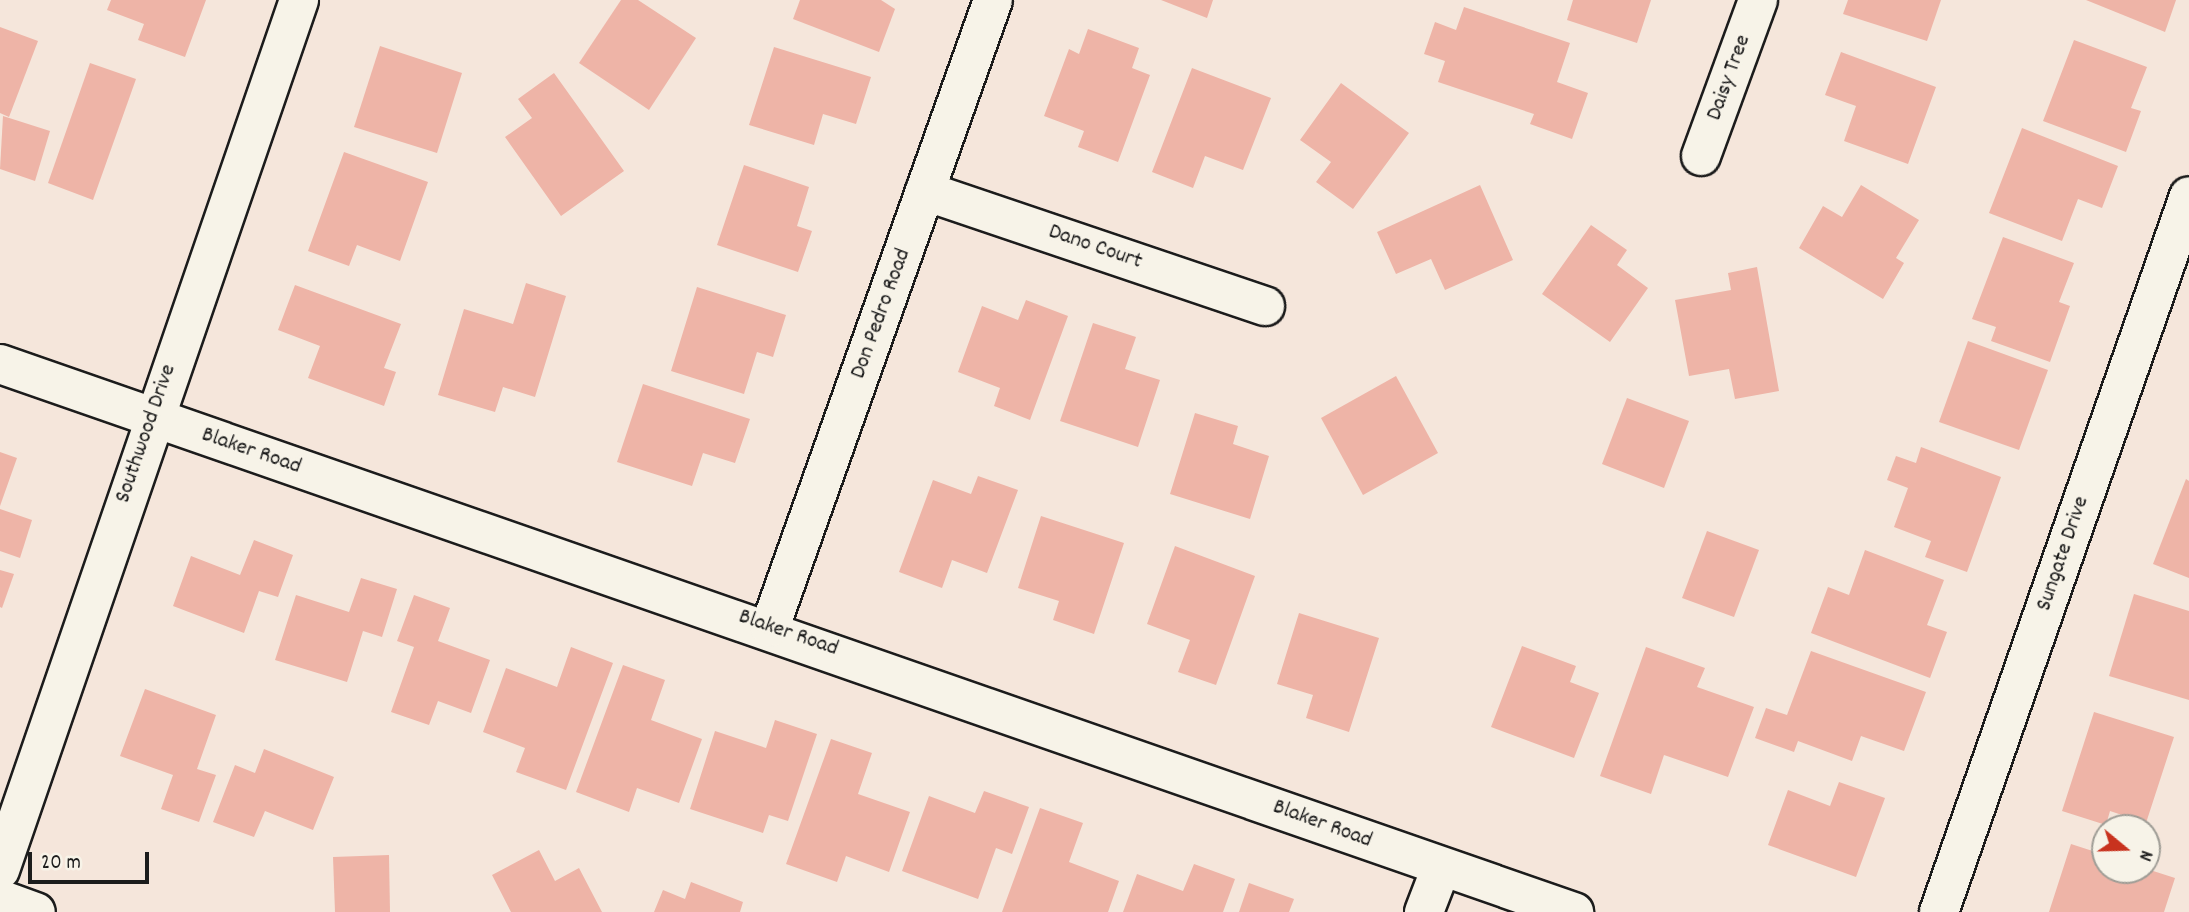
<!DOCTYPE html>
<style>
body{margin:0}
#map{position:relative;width:2189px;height:912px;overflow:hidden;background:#f5e6db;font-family:Dekko,sans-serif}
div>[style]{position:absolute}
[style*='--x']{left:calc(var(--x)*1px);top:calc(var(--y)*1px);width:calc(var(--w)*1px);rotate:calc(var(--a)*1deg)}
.building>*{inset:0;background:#eeb4a7}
.roads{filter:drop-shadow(2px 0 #1c1c1c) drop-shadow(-2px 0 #1c1c1c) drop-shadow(0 2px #1c1c1c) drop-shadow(0 -2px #1c1c1c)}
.street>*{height:38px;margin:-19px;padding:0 19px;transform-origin:19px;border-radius:19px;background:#f7f3e8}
span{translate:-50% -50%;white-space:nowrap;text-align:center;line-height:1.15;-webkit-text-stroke:5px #f7f3e8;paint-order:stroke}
.street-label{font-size:23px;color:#1c1c1c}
.north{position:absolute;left:2091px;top:814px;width:70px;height:70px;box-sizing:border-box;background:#f7f3e8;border:2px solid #9f9d96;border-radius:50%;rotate:109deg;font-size:19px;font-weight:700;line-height:28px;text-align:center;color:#1c1c1c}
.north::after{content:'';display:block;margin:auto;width:24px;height:32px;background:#c8321e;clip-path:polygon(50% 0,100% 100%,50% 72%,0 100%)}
.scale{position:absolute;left:28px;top:852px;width:121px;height:32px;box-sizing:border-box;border:4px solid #1c1c1c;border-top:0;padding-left:9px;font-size:21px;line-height:24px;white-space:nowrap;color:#1c1c1c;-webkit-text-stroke:5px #f7f3e8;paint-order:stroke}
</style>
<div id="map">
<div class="building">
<i style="clip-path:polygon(111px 0,206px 0,185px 57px,138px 40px,144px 24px,107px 10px)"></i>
<i style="clip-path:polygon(621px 0,638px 0,696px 38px,649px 110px,579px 63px)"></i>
<i style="clip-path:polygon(800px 0,881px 0,895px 9px,879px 52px,793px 19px)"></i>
<i style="clip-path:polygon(1161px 0,1213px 0,1207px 18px)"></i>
<i style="clip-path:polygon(1573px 0,1651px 0,1637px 43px,1567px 20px)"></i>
<i style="clip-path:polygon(1848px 0,1941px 0,1927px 41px,1843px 14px)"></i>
<i style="clip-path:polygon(2086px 0,2176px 0,2165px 32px)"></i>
<i style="clip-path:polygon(1464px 7px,1570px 43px,1557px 82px,1588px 93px,1572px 139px,1530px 124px,1534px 114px,1438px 82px,1445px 61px,1424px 54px,1435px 22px,1456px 30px)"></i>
<i style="clip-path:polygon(0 27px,38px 41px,9px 117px,0 113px)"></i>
<i style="clip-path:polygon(1088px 29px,1139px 48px,1132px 68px,1150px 75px,1118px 162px,1078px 147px,1084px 131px,1044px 116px,1069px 49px,1079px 54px)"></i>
<i style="clip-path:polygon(2074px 40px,2147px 67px,2131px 108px,2141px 111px,2126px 152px,2043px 121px)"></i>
<i style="clip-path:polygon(380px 46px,462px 73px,437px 153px,354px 127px)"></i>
<i style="clip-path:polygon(774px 47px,871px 77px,856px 124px,823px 114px,814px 145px,749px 125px)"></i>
<i style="clip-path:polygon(1841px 52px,1936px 87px,1908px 164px,1844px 141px,1856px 106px,1825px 95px)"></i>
<i style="clip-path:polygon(90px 63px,136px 79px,93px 200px,48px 183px)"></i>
<i style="clip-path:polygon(1192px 68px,1271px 98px,1243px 170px,1205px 156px,1193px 188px,1152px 172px)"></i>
<i style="clip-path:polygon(554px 73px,624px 171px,561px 216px,505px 137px,532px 118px,518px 99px)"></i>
<i style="clip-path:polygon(1341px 83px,1409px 133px,1353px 209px,1316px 182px,1331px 162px,1300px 140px)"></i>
<i style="clip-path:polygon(3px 116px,50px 131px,35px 181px,0 169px)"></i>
<i style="clip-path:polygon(2022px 128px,2118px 166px,2102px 208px,2078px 199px,2062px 241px,1989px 213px)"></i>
<i style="clip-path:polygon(344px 152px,428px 182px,400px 261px,357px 245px,349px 266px,308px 251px)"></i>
<i style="clip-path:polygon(744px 165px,809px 187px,797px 226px,812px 231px,798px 272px,717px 245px)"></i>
<i style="clip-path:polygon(1480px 185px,1513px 260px,1445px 290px,1431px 259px,1396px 274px,1377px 232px)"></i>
<i style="clip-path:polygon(1861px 185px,1919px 220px,1896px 258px,1904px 263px,1883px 299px,1799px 248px,1823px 206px,1842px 217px)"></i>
<i style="clip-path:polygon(1591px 225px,1627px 250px,1617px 265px,1648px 288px,1610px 342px,1542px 294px)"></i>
<i style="clip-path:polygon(2003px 237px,2074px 263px,2059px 302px,2070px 306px,2050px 362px,1991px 341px,1996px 327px,1972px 319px)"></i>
<i style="clip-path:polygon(1757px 267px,1779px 391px,1735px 399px,1729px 369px,1689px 376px,1675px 300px,1731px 290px,1728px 273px)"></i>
<i style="clip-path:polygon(526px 283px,566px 296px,535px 397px,503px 387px,495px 412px,438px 395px,464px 309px,513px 324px)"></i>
<i style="clip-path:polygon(295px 285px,401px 324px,384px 368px,396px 372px,384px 406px,308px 378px,320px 346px,278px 330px)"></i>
<i style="clip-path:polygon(697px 287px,786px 315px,773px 357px,757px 352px,744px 394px,671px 371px)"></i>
<i style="clip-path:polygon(1026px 300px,1068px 316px,1030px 420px,994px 406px,1000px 388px,958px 372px,982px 306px,1018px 320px)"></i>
<i style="clip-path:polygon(1093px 323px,1136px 337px,1125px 369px,1160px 380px,1138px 447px,1060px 421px)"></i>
<i style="clip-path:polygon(1968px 341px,2048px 370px,2019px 450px,1939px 422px)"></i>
<i style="clip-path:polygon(1396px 376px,1438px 453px,1363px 495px,1321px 418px)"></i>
<i style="clip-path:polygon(643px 384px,750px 419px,735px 463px,703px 453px,692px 486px,617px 462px)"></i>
<i style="clip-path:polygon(1627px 398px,1689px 421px,1664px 488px,1602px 464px)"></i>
<i style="clip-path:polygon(1195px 413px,1238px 426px,1233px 444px,1269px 456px,1250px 519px,1170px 494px)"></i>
<i style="clip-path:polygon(1921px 447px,2001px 477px,1967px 572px,1925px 557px,1931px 541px,1894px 527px,1908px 488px,1887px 480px,1896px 456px,1916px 463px)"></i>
<i style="clip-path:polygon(0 452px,17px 458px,0 506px)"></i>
<i style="clip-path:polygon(978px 476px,1018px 490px,987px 573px,952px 560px,942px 588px,899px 572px,933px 480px,971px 494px)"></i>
<i style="clip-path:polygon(2186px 479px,2189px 481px,2189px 578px,2153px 564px)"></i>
<i style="clip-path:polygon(0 509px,32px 520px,20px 558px,0 551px)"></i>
<i style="clip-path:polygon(1041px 516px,1124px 543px,1094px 634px,1053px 620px,1059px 601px,1018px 588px)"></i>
<i style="clip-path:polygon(1707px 531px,1759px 550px,1734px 617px,1682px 598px)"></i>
<i style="clip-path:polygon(254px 540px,293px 555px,278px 597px,259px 591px,244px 633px,173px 606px,191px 556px,240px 575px)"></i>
<i style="clip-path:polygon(1175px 546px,1255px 576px,1216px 685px,1178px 672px,1190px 640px,1147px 624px)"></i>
<i style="clip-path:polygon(1865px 550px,1944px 580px,1927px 625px,1947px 632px,1930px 678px,1811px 633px,1828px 587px,1849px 595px)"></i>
<i style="clip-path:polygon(0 570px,14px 574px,2px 608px,0 607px)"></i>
<i style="clip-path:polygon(361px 578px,397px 589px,382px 637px,363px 631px,347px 682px,275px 660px,296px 595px,349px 612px)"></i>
<i style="clip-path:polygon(2134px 594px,2189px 611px,2189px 700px,2109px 676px)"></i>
<i style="clip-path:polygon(414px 595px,450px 608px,438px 641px,490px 660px,471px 713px,438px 701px,429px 725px,391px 712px,414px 647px,397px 641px)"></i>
<i style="clip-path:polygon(1299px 613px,1379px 638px,1349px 732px,1306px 718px,1313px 695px,1277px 684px)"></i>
<i style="clip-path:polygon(1522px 646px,1576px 666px,1570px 682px,1599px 693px,1574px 758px,1491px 727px)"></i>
<i style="clip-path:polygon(571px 647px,613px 663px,566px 790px,516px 772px,525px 748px,483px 732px,506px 668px,557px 687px)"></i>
<i style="clip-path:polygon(1646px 647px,1705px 668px,1697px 687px,1754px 707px,1728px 777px,1664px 755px,1651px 794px,1600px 776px)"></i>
<i style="clip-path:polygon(1811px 651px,1926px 692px,1904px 751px,1861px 736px,1852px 761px,1798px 741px,1794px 752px,1755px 738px,1766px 708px,1787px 715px)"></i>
<i style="clip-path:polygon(623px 665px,665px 680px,651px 720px,702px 739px,679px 803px,637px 788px,629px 812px,576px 792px)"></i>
<i style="clip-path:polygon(145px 689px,216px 715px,197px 769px,216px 775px,199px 822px,161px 809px,173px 775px,120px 756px)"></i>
<i style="clip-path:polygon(2094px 712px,2174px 737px,2146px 823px,2110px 811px,2106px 825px,2062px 811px)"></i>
<i style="clip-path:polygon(775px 720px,817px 734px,788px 821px,769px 815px,763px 833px,690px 809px,715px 731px,766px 748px)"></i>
<i style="clip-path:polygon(831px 739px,872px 753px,858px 794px,910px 812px,889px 872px,846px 856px,837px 882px,786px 864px)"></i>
<i style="clip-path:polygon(264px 749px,334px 777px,313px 830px,265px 811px,254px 837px,213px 822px,235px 765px,255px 773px)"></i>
<i style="clip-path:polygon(1839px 782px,1885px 798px,1856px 877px,1768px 845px,1788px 790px,1830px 806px)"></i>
<i style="clip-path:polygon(984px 791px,1029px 807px,1012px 854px,996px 848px,978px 899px,902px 871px,929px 796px,975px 813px)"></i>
<i style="clip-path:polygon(1040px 808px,1083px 823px,1069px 862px,1119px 881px,1108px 912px,1002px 912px)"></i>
<i style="clip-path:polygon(2071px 844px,2105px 855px,2105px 870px,2147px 869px,2175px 878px,2164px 912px,2049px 912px)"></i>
<i style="clip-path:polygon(539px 850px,555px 881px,579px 868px,602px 912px,511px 912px,492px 875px)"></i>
<i style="clip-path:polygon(389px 855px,390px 912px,335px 912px,333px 857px)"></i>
<i style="clip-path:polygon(1194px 864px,1235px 879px,1223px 912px,1123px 912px,1137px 874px,1183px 891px)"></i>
<i style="clip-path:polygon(691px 882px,743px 902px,740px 912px,654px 912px,663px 890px,685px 899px)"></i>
<i style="clip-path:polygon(1249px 883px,1294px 899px,1289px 912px,1239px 912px)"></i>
</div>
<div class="roads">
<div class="street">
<i style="--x:1701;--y:156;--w:166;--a:-69.9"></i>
<i style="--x:925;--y:191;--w:359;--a:18.7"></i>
<i style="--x:0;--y:364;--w:1667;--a:19.2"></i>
<i style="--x:770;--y:627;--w:665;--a:-70.42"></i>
<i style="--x:0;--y:870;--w:920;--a:-71.03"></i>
<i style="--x:0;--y:899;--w:38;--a:20"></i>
<i style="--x:1424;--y:912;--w:47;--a:-68.9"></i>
<i style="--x:1939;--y:912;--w:758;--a:-70.75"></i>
</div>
</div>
<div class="street-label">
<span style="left:1730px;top:78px;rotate:-70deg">Daisy Tree</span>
<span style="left:1095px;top:248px;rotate:19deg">Dano Court</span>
<span style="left:882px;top:314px;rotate:-70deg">Don Pedro Road</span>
<span style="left:147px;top:434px;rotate:-71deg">Southwood Drive</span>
<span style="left:251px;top:452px;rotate:19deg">Blaker Road</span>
<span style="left:2064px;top:554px;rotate:-71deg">Sungate Drive</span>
<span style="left:788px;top:634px;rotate:19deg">Blaker Road</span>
<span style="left:1322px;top:825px;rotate:20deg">Blaker Road</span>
</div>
<div class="north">N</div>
<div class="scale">20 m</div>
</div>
